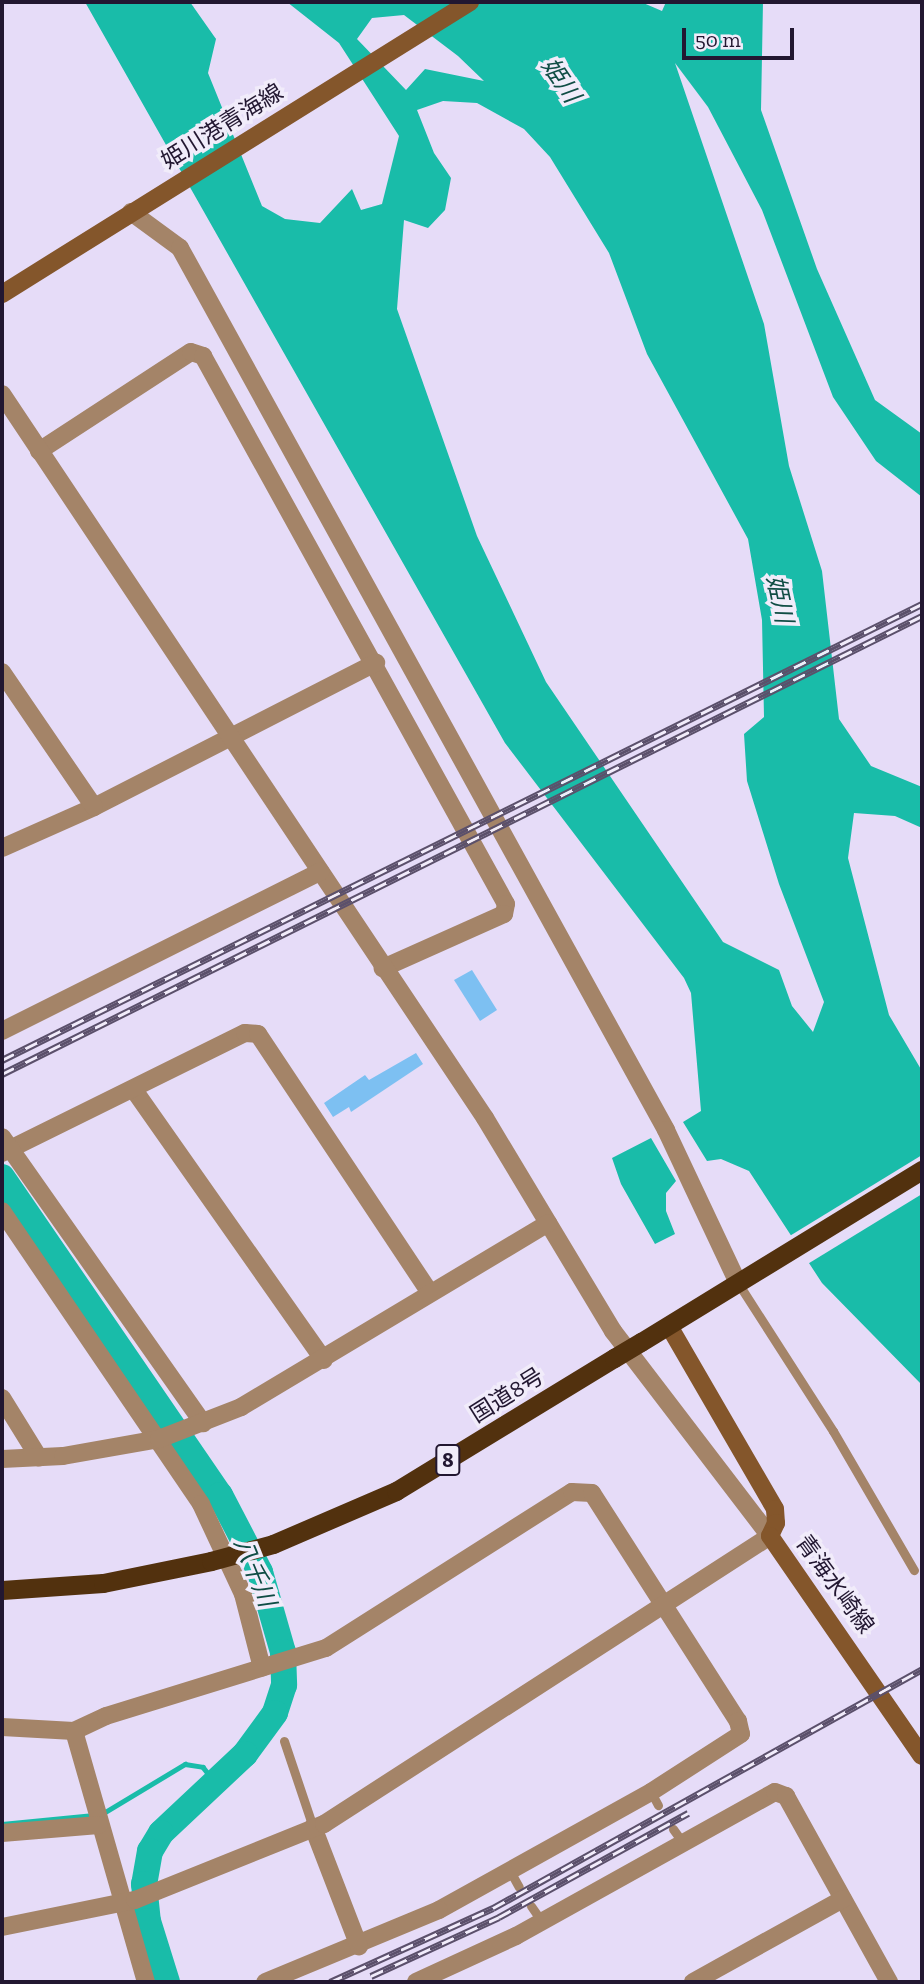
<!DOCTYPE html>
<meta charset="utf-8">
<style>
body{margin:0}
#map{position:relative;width:924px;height:1984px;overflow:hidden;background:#e6dcf8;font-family:"Zilla Slab","Noto Sans JP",serif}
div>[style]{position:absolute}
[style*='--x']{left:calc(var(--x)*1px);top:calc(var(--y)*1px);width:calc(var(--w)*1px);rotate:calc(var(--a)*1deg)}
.water>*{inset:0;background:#19bca9}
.pier>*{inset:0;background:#e6dcf8}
.stream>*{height:4.5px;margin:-2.25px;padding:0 2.25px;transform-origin:2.25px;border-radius:2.25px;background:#19bca9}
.river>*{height:26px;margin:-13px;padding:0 13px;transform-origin:13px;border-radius:13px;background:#19bca9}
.building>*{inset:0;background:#7dc0f2}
.service>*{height:9px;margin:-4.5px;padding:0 4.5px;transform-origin:4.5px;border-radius:4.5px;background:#a48468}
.minor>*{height:18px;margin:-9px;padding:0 9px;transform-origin:9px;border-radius:9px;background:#a48468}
.tertiary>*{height:18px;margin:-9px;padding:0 9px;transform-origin:9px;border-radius:9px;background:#a48468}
.secondary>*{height:18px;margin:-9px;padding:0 9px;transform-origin:9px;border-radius:9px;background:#84562b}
.trunk>*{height:19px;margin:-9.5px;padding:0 9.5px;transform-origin:9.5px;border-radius:9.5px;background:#52310e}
.rail>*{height:7px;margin-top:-3.5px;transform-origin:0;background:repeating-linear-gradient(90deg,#f1ecfa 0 13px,#5b506b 0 26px);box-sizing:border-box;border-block:2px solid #5b506b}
.trunk-bridge>*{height:19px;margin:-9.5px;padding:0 9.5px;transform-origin:9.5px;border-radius:9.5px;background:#52310e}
span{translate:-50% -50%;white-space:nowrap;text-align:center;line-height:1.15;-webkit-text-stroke:7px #f1ecfa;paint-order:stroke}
.shield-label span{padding:2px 5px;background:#f1ecfa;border:2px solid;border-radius:5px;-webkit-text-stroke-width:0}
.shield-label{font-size:21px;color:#221731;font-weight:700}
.street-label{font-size:23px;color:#221731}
.water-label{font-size:24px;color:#104d45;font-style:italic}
.frame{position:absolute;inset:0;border:4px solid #221731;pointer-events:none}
.scale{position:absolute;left:682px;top:28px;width:112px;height:32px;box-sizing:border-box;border:4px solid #221731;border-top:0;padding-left:9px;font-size:21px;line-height:24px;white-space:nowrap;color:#221731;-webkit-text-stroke:5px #f1ecfa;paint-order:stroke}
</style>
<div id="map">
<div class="water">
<i style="clip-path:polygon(evenodd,85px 2px,190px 2px,216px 39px,208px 73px,262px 206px,285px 219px,320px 223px,352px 189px,361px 210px,382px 204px,399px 136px,339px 43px,287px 2px,641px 2px,662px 11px,666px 2px,763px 2px,761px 110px,817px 269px,875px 400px,922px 434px,922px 497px,876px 461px,833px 397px,762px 210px,708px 107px,675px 63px,764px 324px,789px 466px,822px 571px,839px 719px,871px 766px,922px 787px,922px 828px,895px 816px,854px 813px,848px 858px,889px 1015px,922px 1071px,922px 1385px,822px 1283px,749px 1171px,721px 1159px,707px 1161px,683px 1122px,701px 1111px,691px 993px,684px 978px,505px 743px,85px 2px,404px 15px,458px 56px,484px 81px,425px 69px,406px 90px,357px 39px,372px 18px,404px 15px,85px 2px,443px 101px,477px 103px,524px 129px,550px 157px,609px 253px,647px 354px,748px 539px,762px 620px,764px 717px,744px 734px,747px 781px,779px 884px,824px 1002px,813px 1032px,792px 1006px,779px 970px,723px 942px,546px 682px,477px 536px,397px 309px,404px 220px,428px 228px,445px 210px,451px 178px,434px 153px,417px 110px,443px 101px)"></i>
<i style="clip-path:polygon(651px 1138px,676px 1181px,666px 1193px,666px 1211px,675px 1234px,655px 1244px,621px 1184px,612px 1158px)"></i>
</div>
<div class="pier">
<i style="clip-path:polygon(922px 1155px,922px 1194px,806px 1265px,788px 1237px)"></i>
</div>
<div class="stream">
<i style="--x:102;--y:1814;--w:97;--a:-31.1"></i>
<i style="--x:185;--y:1764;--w:18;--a:9"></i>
<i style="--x:203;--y:1767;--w:16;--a:52"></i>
<i style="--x:2;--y:1824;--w:92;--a:-5.6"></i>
</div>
<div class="river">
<i style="--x:2;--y:1177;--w:386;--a:55.6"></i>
<i style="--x:220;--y:1495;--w:87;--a:62.5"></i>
<i style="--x:260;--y:1572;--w:83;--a:74"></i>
<i style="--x:283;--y:1652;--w:33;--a:88"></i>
<i style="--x:284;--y:1685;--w:29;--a:108"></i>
<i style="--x:275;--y:1713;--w:51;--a:126.2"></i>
<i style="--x:245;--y:1754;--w:115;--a:136.8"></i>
<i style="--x:161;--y:1833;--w:21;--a:121"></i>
<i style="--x:150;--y:1851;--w:34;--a:100"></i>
<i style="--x:144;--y:1884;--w:37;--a:84"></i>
<i style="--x:148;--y:1921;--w:64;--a:72.7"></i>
</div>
<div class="building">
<i style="clip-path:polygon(472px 970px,497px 1010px,480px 1021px,454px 980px)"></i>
<i style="clip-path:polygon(416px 1053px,423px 1064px,351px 1112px,349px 1107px,333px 1117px,324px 1103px,365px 1075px,369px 1080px)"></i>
</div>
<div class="service">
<i style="--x:738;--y:1283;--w:176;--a:57.3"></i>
<i style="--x:833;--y:1431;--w:161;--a:59.8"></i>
<i style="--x:284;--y:1741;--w:91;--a:71.4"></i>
<i style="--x:651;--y:1792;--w:15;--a:62"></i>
<i style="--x:673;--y:1829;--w:14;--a:54"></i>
<i style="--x:510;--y:1871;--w:18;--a:61"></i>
<i style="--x:531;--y:1906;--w:19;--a:55"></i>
</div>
<div class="minor">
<i style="--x:131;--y:212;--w:61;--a:36.3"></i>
<i style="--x:180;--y:248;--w:1007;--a:61.14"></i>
<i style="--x:666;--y:1130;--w:169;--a:64.8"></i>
<i style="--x:39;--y:451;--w:181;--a:-33.1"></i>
<i style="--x:191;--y:352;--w:13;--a:18"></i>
<i style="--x:203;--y:356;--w:626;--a:61.06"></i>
<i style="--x:506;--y:904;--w:10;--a:101"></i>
<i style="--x:504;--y:914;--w:133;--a:155.9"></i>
<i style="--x:2;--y:848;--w:101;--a:-24"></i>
<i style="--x:94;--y:807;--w:317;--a:-27.1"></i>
<i style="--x:134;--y:1090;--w:330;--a:54.9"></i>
<i style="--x:2;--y:1153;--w:271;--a:-26.3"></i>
<i style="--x:245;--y:1033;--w:13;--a:4"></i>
<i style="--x:2;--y:1211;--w:354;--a:55.8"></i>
<i style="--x:201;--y:1504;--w:99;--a:65"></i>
<i style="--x:243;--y:1594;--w:76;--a:75.6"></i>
<i style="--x:2;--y:1398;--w:70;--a:58.3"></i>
<i style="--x:2;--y:1727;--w:72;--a:3.2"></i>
<i style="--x:74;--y:1731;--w:35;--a:-25"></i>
<i style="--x:106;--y:1716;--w:230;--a:-17.2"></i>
<i style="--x:326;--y:1648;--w:291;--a:-32.4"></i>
<i style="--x:572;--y:1492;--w:20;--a:3"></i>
<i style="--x:592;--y:1493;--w:271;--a:57.4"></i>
<i style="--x:738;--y:1721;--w:13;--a:77"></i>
<i style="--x:741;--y:1734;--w:107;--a:147.2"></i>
<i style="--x:651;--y:1792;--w:243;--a:150.9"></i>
<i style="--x:439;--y:1910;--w:188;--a:157.5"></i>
<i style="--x:74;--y:1731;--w:261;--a:74"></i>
<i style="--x:313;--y:1827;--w:128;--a:68.9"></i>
<i style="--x:2;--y:1833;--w:97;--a:-4.7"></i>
<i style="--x:2;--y:1927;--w:136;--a:-11.5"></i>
<i style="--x:135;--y:1900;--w:204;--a:-21.9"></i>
<i style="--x:324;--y:1824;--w:531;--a:-32.85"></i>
<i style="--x:416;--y:1982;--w:110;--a:-24.7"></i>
<i style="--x:516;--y:1936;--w:296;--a:-29.1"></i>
<i style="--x:775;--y:1792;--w:12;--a:20"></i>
<i style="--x:786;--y:1796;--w:213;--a:61"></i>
<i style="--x:693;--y:1982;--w:171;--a:-29"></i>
</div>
<div class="tertiary">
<i style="--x:2;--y:394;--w:870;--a:56.29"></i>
<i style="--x:485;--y:1118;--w:249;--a:59"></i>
<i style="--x:613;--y:1331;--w:258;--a:52.6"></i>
<i style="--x:2;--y:672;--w:163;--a:55.7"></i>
<i style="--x:2;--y:1031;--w:356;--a:-26.6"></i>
<i style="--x:258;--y:1034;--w:311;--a:56.4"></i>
<i style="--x:2;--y:1137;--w:350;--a:54.9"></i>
<i style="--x:2;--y:1459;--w:61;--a:-2.8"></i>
<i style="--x:63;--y:1456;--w:97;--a:-10"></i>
<i style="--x:159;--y:1439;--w:88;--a:-21.3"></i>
<i style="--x:241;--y:1407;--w:358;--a:-30.9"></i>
</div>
<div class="secondary">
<i style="--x:2;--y:294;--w:552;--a:-31.96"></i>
<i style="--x:669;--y:1326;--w:211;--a:59.9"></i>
<i style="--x:775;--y:1509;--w:14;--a:86"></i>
<i style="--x:776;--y:1523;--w:14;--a:115"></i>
<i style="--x:770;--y:1536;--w:267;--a:55.4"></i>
</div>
<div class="trunk">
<i style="--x:641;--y:1342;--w:329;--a:-31.5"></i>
<i style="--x:273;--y:1544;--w:134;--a:-23.3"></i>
<i style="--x:396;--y:1491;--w:255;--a:-31.4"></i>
<i style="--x:2;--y:1590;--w:101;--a:-4"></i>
<i style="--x:103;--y:1583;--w:110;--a:-11.5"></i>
</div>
<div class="rail">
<i style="--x:2;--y:1060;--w:1027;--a:-26.37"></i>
<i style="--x:2;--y:1074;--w:1028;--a:-26.47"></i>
<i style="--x:371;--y:1976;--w:141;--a:-24.7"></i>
<i style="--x:499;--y:1917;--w:216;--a:-28.8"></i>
<i style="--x:330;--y:1982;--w:179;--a:-24.4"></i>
<i style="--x:493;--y:1908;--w:491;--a:-29.1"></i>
</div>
<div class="trunk-bridge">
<i style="--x:614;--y:1358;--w:31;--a:-31"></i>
<i style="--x:211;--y:1561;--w:64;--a:-15.3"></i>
</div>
<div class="shield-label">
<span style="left:448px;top:1460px">8</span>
</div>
<div class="street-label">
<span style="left:222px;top:126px;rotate:-32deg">姫川港青海線</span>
<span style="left:507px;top:1395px;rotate:-32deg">国道8号</span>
<span style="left:835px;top:1584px;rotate:54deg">青海水崎線</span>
</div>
<div class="water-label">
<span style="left:561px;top:80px;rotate:56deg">姫川</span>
<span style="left:780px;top:599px;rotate:78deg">姫川</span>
<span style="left:255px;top:1572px;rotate:68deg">八千川</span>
</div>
<div class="frame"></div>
<div class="scale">50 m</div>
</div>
